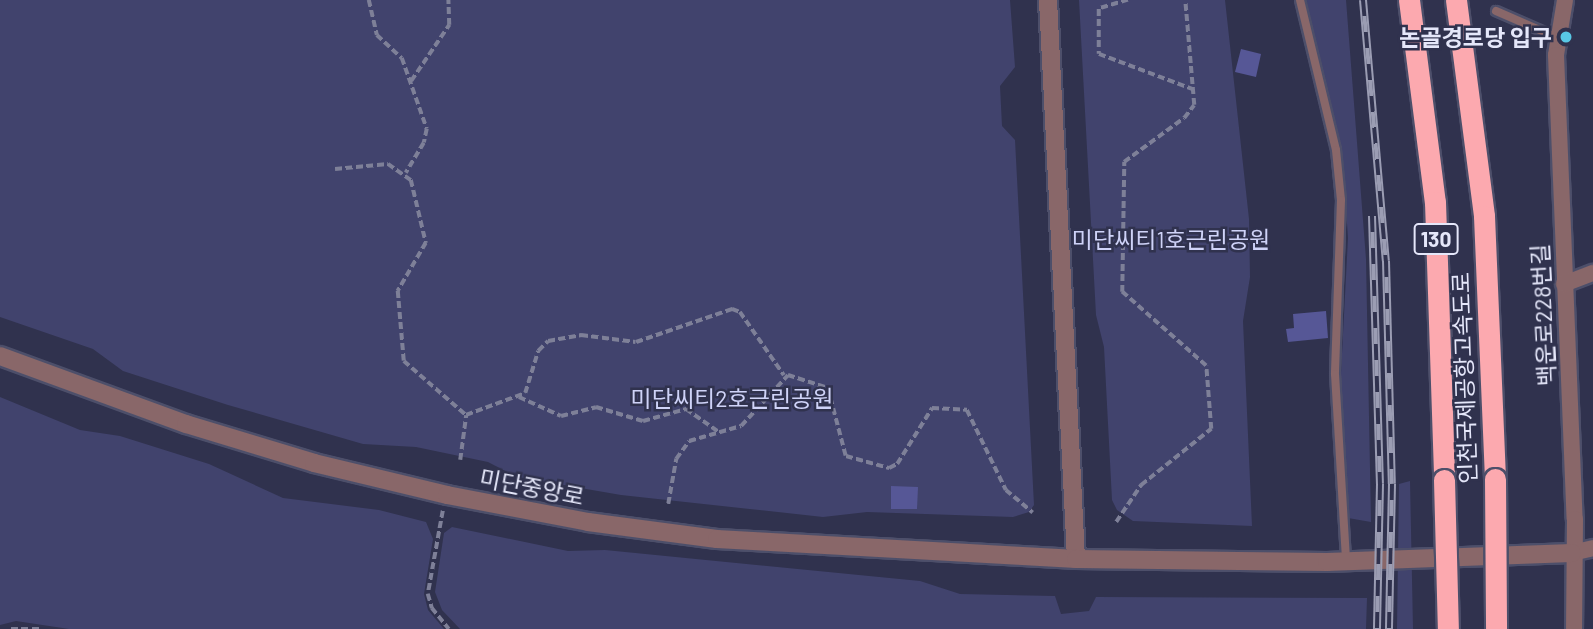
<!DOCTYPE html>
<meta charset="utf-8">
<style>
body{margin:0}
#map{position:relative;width:1593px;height:629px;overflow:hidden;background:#30324e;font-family:Barlow,"Noto Sans KR",sans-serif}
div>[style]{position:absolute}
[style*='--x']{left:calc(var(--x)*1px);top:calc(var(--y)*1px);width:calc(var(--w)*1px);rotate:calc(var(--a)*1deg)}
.green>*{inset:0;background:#41436d}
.building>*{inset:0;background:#565796}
.path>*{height:3.5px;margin-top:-1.75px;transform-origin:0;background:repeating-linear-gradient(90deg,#7e8098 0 7px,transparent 0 10.5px)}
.roads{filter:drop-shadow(2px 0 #4d4f6a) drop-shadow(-2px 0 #4d4f6a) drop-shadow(0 2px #4d4f6a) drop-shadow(0 -2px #4d4f6a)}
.service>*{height:8px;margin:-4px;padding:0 4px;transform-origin:4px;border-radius:4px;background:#896769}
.minor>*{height:16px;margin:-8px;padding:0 8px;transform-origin:8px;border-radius:8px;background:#896769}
.tertiary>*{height:18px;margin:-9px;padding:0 9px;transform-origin:9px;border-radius:9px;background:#896769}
.motorway>*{height:21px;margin:-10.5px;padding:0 10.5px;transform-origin:10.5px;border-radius:10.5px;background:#fca9af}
.rail>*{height:8px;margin-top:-4px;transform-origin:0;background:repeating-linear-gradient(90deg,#30324e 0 16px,#9b9db3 0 32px);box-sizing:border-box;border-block:2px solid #9b9db3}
.bridges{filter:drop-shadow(2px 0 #4d4f6a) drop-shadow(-2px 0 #4d4f6a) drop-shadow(0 2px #4d4f6a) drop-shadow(0 -2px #4d4f6a)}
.motorway-bridge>*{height:21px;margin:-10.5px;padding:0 10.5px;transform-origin:10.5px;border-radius:10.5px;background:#fca9af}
.dots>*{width:19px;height:19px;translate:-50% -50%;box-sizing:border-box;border:4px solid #30324e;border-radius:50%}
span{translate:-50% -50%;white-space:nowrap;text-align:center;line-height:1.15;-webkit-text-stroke:5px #30324e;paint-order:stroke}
.shield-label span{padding:2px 5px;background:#30324e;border:2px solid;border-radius:5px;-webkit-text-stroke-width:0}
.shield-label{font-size:21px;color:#e5e7fa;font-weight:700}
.poi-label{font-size:23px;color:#e5e7fa;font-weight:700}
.right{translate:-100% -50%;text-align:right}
.park-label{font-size:23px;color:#cfd3f8}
.street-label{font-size:23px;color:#e5e7fa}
</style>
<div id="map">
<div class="green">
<i style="clip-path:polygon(0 0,1010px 0,1015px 67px,1000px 86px,1002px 126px,1015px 140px,1034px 505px,1029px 512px,1013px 517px,867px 512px,823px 517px,621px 495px,517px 477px,488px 462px,416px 447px,363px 444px,228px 405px,123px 371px,93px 349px,0 317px)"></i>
<i style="clip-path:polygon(1079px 0,1225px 0,1249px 219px,1250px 277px,1243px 321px,1252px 526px,1133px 521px,1117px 510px,1112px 500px,1104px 347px,1096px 315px)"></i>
<i style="clip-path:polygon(1306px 0,1346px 0,1366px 259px,1371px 522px,1348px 518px,1340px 392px,1348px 238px,1343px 163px)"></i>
<i style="clip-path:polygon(0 397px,80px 430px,120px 436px,209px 464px,283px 498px,379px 510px,426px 522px,433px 539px,424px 594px,428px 610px,444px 629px,69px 629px,16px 621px,0 625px)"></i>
<i style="clip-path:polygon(1410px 481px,1413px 629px,1397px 629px,1399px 484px)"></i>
<i style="clip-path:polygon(452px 527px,568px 551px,605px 550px,920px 581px,960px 594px,1055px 596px,1061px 614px,1089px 611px,1096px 597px,1367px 598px,1366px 629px,460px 629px,442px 610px,435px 592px,444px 533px)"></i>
</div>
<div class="building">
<i style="clip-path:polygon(1241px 49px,1261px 54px,1256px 77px,1235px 72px)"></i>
<i style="clip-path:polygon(1326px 311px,1328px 338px,1288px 342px,1286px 329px,1294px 328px,1293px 314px)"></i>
<i style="clip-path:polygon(891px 486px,918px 487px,917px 509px,891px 509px)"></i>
</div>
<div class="path">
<i style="--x:369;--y:0;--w:36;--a:77"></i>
<i style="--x:377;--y:35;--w:34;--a:43"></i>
<i style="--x:402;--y:58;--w:75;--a:70.6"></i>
<i style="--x:427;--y:129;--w:14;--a:102"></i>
<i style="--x:424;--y:143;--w:35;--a:121"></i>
<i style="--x:1128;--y:0;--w:30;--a:163"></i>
<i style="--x:1099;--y:9;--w:45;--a:90"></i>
<i style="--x:1099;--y:54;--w:103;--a:20.6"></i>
<i style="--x:411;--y:81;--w:68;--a:-55.8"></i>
<i style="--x:449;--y:25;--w:25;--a:-92"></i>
<i style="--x:335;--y:169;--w:53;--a:-5.4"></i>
<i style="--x:388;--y:164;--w:28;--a:35"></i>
<i style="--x:411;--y:180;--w:65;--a:76.6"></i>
<i style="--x:426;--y:243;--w:56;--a:120.3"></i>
<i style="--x:398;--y:291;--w:70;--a:85.1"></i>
<i style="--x:404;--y:361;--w:82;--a:41.1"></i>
<i style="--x:519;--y:397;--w:46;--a:24.3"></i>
<i style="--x:561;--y:416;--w:36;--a:-14"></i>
<i style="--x:596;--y:407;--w:49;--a:16.6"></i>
<i style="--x:643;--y:421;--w:45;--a:-15.6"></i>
<i style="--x:686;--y:409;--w:40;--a:34.9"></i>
<i style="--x:466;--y:415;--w:63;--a:-20.4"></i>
<i style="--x:525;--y:393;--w:44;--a:-72.8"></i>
<i style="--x:538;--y:351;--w:14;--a:-45"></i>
<i style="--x:548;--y:341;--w:34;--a:-10"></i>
<i style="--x:581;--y:335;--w:55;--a:7.3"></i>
<i style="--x:636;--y:342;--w:102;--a:-19"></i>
<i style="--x:732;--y:309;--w:9;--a:21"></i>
<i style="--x:740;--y:312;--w:77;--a:55.1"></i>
<i style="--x:460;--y:460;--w:45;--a:-82.4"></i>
<i style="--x:668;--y:504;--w:46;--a:-79.9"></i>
<i style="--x:676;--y:459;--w:22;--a:-54"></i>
<i style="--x:689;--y:441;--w:54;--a:-16.1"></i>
<i style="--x:741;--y:426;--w:69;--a:-47.3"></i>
<i style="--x:788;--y:375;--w:42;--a:18"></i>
<i style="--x:828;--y:388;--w:70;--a:75.2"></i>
<i style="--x:846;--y:456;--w:45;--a:15.6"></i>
<i style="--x:889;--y:468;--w:9;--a:-27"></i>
<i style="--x:897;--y:464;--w:66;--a:-58"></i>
<i style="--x:932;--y:408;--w:35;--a:3"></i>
<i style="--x:967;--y:410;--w:89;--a:64"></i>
<i style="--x:1006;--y:490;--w:35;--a:40"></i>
<i style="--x:443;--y:511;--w:84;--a:100.2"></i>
<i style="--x:428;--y:594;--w:15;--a:74"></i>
<i style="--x:432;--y:608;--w:27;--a:51"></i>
<i style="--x:1116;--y:522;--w:45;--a:-56"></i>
<i style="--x:1141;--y:485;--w:90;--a:-38.7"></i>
<i style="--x:1211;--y:429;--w:63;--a:-94.5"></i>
<i style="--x:1206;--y:366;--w:112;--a:-138.6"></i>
<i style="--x:1122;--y:292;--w:130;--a:-89.1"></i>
<i style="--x:1124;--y:162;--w:74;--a:-36.3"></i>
<i style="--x:1184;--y:118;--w:16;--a:-52"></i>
<i style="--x:1194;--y:105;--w:105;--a:-94.9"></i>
<i style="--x:11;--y:629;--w:31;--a:0"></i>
</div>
<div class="roads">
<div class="service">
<i style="--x:1300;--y:0;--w:154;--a:76.5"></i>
<i style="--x:1336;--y:150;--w:50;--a:84.3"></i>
<i style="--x:1341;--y:200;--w:174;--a:92"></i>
<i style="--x:1335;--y:374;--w:187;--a:86.6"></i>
<i style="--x:1496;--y:11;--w:68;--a:23.5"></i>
</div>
<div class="minor">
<i style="--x:1565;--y:0;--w:56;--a:99.3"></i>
<i style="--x:1556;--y:55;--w:464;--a:87.7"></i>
<i style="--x:1575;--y:519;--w:110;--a:90.5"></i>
<i style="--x:1564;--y:284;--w:31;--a:-21"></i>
<i style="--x:1572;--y:553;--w:22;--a:-13"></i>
</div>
<div class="tertiary">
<i style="--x:1048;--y:0;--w:560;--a:87.13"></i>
<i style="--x:0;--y:356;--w:198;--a:20.1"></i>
<i style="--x:186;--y:424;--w:134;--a:16.9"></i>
<i style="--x:314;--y:463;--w:137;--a:13.5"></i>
<i style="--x:447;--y:495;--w:144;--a:10.8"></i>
<i style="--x:588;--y:522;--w:130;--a:7.5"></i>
<i style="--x:717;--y:539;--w:360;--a:3.2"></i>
<i style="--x:1076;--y:559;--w:251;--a:0.7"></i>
<i style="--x:1327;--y:562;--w:245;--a:-2.1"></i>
</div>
<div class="motorway">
<i style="--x:1409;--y:0;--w:204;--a:82.7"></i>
<i style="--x:1435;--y:202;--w:278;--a:88.1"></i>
<i style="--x:1456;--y:0;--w:218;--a:82.6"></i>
<i style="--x:1484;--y:216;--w:263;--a:87.6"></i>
</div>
</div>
<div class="rail">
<i style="--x:1363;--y:0;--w:262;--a:85"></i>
<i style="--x:1386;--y:261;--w:223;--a:88.5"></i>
<i style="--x:1392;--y:484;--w:145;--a:91.2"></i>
<i style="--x:1372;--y:216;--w:268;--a:88.3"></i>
<i style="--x:1380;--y:484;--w:145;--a:91.2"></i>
</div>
<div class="bridges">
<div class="motorway-bridge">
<i style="--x:1495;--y:479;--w:150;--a:89.6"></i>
<i style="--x:1444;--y:480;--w:149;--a:88.5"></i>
</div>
</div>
<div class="dots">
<i style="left:1566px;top:37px;background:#59c8e5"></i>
</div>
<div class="shield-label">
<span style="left:1436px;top:239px">130</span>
</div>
<div class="poi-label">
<span class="right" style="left:1552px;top:37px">논골경로당 입구</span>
</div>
<div class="park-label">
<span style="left:1171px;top:239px">미단씨티1호근린공원</span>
<span style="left:732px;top:398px">미단씨티2호근린공원</span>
</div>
<div class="street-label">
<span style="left:1543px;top:315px;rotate:-93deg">백운로228번길</span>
<span style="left:1464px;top:378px;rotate:-92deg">인천국제공항고속도로</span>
<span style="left:532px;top:487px;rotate:11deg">미단중앙로</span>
</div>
</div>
